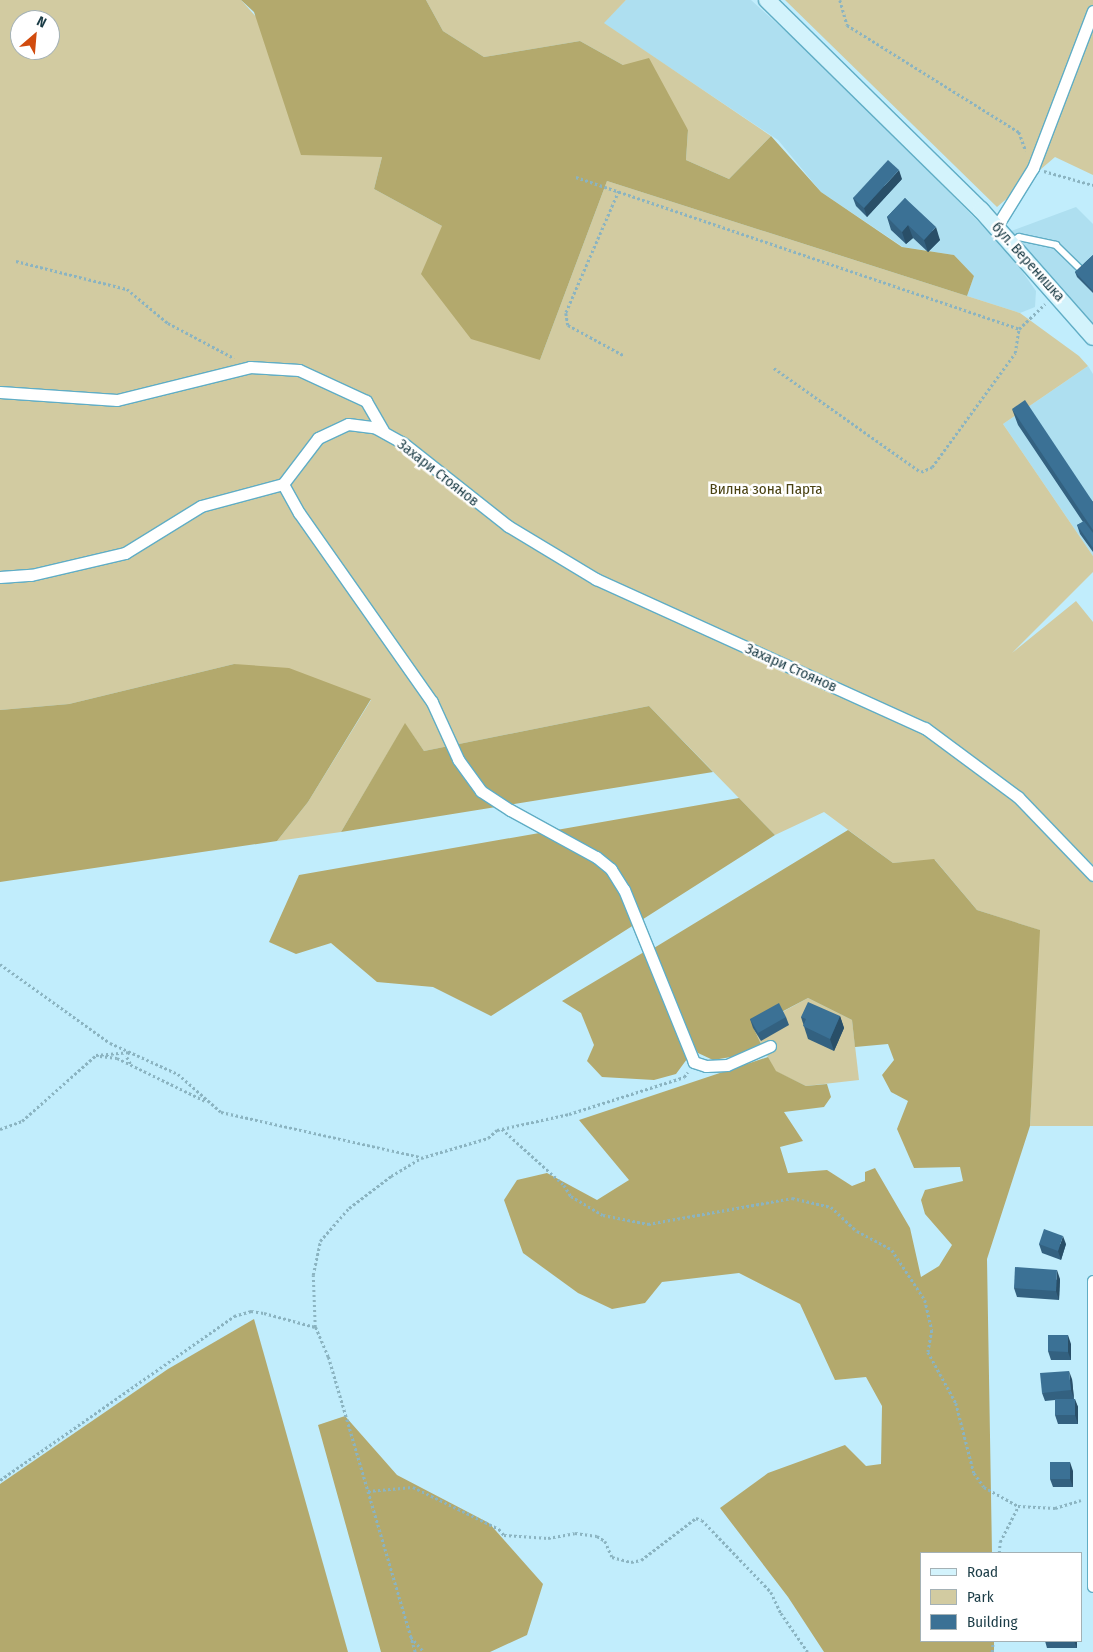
<!DOCTYPE html>
<meta charset="utf-8">
<style>
body{margin:0}
#map{position:relative;width:1093px;height:1652px;overflow:hidden;background:#c1edfc;font-family:"Fira Sans Condensed",sans-serif}
div>[style]{position:absolute}
[style*='--x']{left:calc(var(--x)*1px);top:calc(var(--y)*1px);width:calc(var(--w)*1px);rotate:calc(var(--a)*1deg)}
.built>*{inset:0;background:#aedff0}
.green>*{inset:0;background:#d2cba1}
.forest>*{inset:0;background:#b3a96d}
.path>*{height:2.5px;margin-top:-1.25px;transform-origin:0;background:repeating-linear-gradient(90deg,#8bb4c1 0 2.5px,transparent 0 5px)}
.roads{filter:drop-shadow(1px 0 #60adc5) drop-shadow(-1px 0 #60adc5) drop-shadow(0 1px #60adc5) drop-shadow(0 -1px #60adc5)}
.service>*{height:5.5px;margin:-2.75px;padding:0 2.75px;transform-origin:2.75px;border-radius:2.75px;background:#fff}
.minor>*{height:11px;margin:-5.5px;padding:0 5.5px;transform-origin:5.5px;border-radius:5.5px;background:#fff}
.secondary>*{height:16px;margin:-8px;padding:0 8px;transform-origin:8px;border-radius:8px;background:#d3f3fc}
.wall>*{inset:0;background:#336180}
.shaded-wall>*{inset:0;background:#294f68}
.building>*{inset:0;background:#3b7195}
span{translate:-50% -50%;white-space:nowrap;text-align:center;line-height:1.15;-webkit-text-stroke:5px #fff;paint-order:stroke}
.street-label{font-size:15px;color:#1b3c46}
.park-label{font-size:15px;color:#4a4212}
.legend{position:absolute;left:920px;top:1552px;width:162px;height:90px;box-sizing:border-box;background:#fff;border:1px solid #a4b1b5;margin:0;padding:6px 9px;list-style:none;font-size:15px;color:#1b3c46}
.legend li{display:flex;align-items:center;gap:10px;height:25px}
.legend b{width:25px;border:1px solid #a4b1b5}
.north{position:absolute;left:10px;top:10px;width:50px;height:50px;box-sizing:border-box;background:#fff;border:1px solid #a4b1b5;border-radius:50%;rotate:27deg;font-size:14px;font-weight:700;line-height:20px;text-align:center;color:#1b3c46}
.north::after{content:'';display:block;margin:auto;width:18px;height:22px;background:#d14b0e;clip-path:polygon(50% 0,100% 100%,50% 72%,0 100%)}
</style>
<div id="map">
<div class="built">
<i style="clip-path:polygon(626px 0,751px 0,833px 74px,1010px 254px,1036px 291px,1035px 307px,1020px 313px,967px 296px,974px 276px,954px 255px,903px 247px,821px 192px,778px 140px,603px 23px)"></i>
<i style="clip-path:polygon(1076px 207px,1093px 224px,1093px 324px,1011px 231px)"></i>
<i style="clip-path:polygon(1088px 366px,1093px 374px,1093px 556px,1003px 424px)"></i>
</div>
<div class="green">
<i style="clip-path:polygon(evenodd,0 0,241px 0,382px 157px,374px 189px,442px 226px,540px 360px,607px 181px,1020px 313px,1079px 356px,1088px 366px,1003px 424px,1093px 556px,1093px 572px,1012px 653px,1076px 601px,1093px 622px,1093px 865px,1039px 810px,1093px 883px,1093px 1126px,1030px 1126px,1039px 930px,977px 910px,935px 860px,893px 863px,824px 812px,775px 835px,649px 706px,424px 751px,405px 724px,341px 832px,277px 841px,308px 802px,371px 700px,234px 664px,69px 704px,0 710px,0 0,20px 20px,50px 20px,50px 50px,20px 50px,20px 20px)"></i>
<i style="clip-path:polygon(426px 0,626px 0,604px 23px,771px 136px,729px 179px,686px 160px,688px 130px,623px 65px,580px 41px,484px 57px,443px 31px)"></i>
<i style="clip-path:polygon(785px 0,1093px 0,1093px 175px,1055px 157px,997px 207px)"></i>
<i style="clip-path:polygon(808px 998px,852px 1020px,859px 1080px,806px 1086px,775px 1071px,753px 1028px)"></i>
</div>
<div class="forest">
<i style="clip-path:polygon(241px 0,426px 0,443px 31px,484px 57px,580px 41px,623px 65px,649px 58px,688px 130px,686px 160px,729px 179px,771px 136px,821px 192px,902px 247px,954px 255px,974px 276px,967px 296px,607px 181px,540px 360px,471px 339px,421px 274px,442px 226px,374px 189px,382px 157px,301px 155px,254px 12px)"></i>
<i style="clip-path:polygon(234px 664px,289px 668px,371px 699px,308px 802px,277px 841px,0 882px,0 710px,69px 704px)"></i>
<i style="clip-path:polygon(649px 706px,713px 772px,341px 832px,405px 723px,424px 751px)"></i>
<i style="clip-path:polygon(739px 798px,775px 835px,491px 1016px,433px 987px,377px 982px,331px 943px,296px 954px,269px 942px,299px 875px)"></i>
<i style="clip-path:polygon(848px 830px,893px 863px,934px 859px,977px 910px,1040px 930px,1030px 1126px,987px 1259px,992px 1553px,922px 1553px,922px 1641px,994px 1641px,994px 1652px,824px 1652px,788px 1597px,720px 1508px,768px 1473px,845px 1445px,866px 1466px,881px 1464px,882px 1406px,866px 1377px,835px 1380px,800px 1304px,739px 1273px,662px 1282px,645px 1303px,612px 1309px,578px 1293px,523px 1253px,504px 1200px,517px 1180px,547px 1173px,597px 1200px,629px 1180px,579px 1120px,768px 1057px,776px 1071px,806px 1086px,827px 1084px,831px 1097px,824px 1107px,784px 1112px,803px 1141px,780px 1147px,788px 1173px,827px 1170px,852px 1186px,865px 1181px,865px 1172px,875px 1168px,910px 1228px,921px 1277px,939px 1266px,952px 1245px,925px 1214px,921px 1200px,925px 1190px,963px 1181px,960px 1167px,914px 1168px,897px 1129px,908px 1101px,891px 1092px,882px 1075px,894px 1060px,888px 1044px,855px 1047px,852px 1020px,808px 998px,753px 1027px,761px 1044px,737px 1056px,713px 1060px,698px 1053px,689px 1037px,654px 948px)"></i>
<i style="clip-path:polygon(644px 952px,687px 1059px,676px 1074px,654px 1080px,602px 1077px,587px 1061px,594px 1045px,581px 1013px,562px 1001px)"></i>
<i style="clip-path:polygon(254px 1319px,348px 1652px,0 1652px,0 1484px,168px 1369px)"></i>
<i style="clip-path:polygon(345px 1416px,397px 1475px,489px 1523px,543px 1584px,527px 1635px,490px 1652px,381px 1652px,318px 1425px)"></i>
</div>
<div class="path">
<i style="--x:840;--y:0;--w:26;--a:74"></i>
<i style="--x:847;--y:25;--w:203;--a:31.9"></i>
<i style="--x:1019;--y:132;--w:20;--a:70"></i>
<i style="--x:1044;--y:171;--w:51;--a:15.9"></i>
<i style="--x:576;--y:177;--w:468;--a:18.9"></i>
<i style="--x:1019;--y:329;--w:36;--a:-44"></i>
<i style="--x:619;--y:191;--w:133;--a:113.5"></i>
<i style="--x:566;--y:313;--w:12;--a:81"></i>
<i style="--x:568;--y:325;--w:63;--a:28.6"></i>
<i style="--x:16;--y:261;--w:114;--a:14.2"></i>
<i style="--x:127;--y:289;--w:53;--a:39.7"></i>
<i style="--x:168;--y:323;--w:75;--a:27.9"></i>
<i style="--x:774;--y:368;--w:180;--a:35.3"></i>
<i style="--x:921;--y:472;--w:12;--a:-24"></i>
<i style="--x:932;--y:467;--w:141;--a:-53.9"></i>
<i style="--x:1015;--y:353;--w:24;--a:-81"></i>
<i style="--x:0;--y:964;--w:135;--a:35.7"></i>
<i style="--x:110;--y:1043;--w:75;--a:24.5"></i>
<i style="--x:178;--y:1074;--w:57;--a:41.5"></i>
<i style="--x:221;--y:1112;--w:204;--a:12.7"></i>
<i style="--x:129;--y:1052;--w:5;--a:112"></i>
<i style="--x:127;--y:1057;--w:10;--a:61"></i>
<i style="--x:100;--y:1056;--w:17;--a:7"></i>
<i style="--x:117;--y:1058;--w:98;--a:26"></i>
<i style="--x:0;--y:1129;--w:23;--a:-20"></i>
<i style="--x:22;--y:1121;--w:99;--a:-41.7"></i>
<i style="--x:96;--y:1055;--w:32;--a:-5"></i>
<i style="--x:502;--y:1129;--w:84;--a:42.1"></i>
<i style="--x:564;--y:1185;--w:13;--a:58"></i>
<i style="--x:571;--y:1196;--w:37;--a:31"></i>
<i style="--x:603;--y:1215;--w:46;--a:11.3"></i>
<i style="--x:648;--y:1224;--w:146;--a:-10.2"></i>
<i style="--x:792;--y:1198;--w:40;--a:13"></i>
<i style="--x:831;--y:1207;--w:35;--a:43"></i>
<i style="--x:857;--y:1231;--w:40;--a:28"></i>
<i style="--x:892;--y:1250;--w:60;--a:56.6"></i>
<i style="--x:925;--y:1300;--w:31;--a:77"></i>
<i style="--x:932;--y:1330;--w:22;--a:100"></i>
<i style="--x:928;--y:1352;--w:58;--a:61.2"></i>
<i style="--x:956;--y:1403;--w:72;--a:75.6"></i>
<i style="--x:974;--y:1473;--w:17;--a:54"></i>
<i style="--x:984;--y:1487;--w:39;--a:29"></i>
<i style="--x:1018;--y:1506;--w:37;--a:3"></i>
<i style="--x:1055;--y:1508;--w:27;--a:-17"></i>
<i style="--x:0;--y:1480;--w:286;--a:-35"></i>
<i style="--x:234;--y:1316;--w:18;--a:-16"></i>
<i style="--x:251;--y:1311;--w:13;--a:9"></i>
<i style="--x:264;--y:1313;--w:53;--a:15.4"></i>
<i style="--x:368;--y:1491;--w:45;--a:-5.1"></i>
<i style="--x:413;--y:1487;--w:96;--a:26"></i>
<i style="--x:499;--y:1529;--w:8;--a:50"></i>
<i style="--x:504;--y:1535;--w:44;--a:3.9"></i>
<i style="--x:548;--y:1538;--w:27;--a:-10"></i>
<i style="--x:575;--y:1533;--w:22;--a:8"></i>
<i style="--x:597;--y:1536;--w:9;--a:32"></i>
<i style="--x:605;--y:1541;--w:17;--a:66"></i>
<i style="--x:612;--y:1557;--w:20;--a:15"></i>
<i style="--x:631;--y:1562;--w:10;--a:-11"></i>
<i style="--x:641;--y:1560;--w:69;--a:-37.4"></i>
<i style="--x:696;--y:1518;--w:6;--a:18"></i>
<i style="--x:702;--y:1520;--w:100;--a:46.2"></i>
<i style="--x:771;--y:1592;--w:23;--a:65"></i>
<i style="--x:781;--y:1613;--w:47;--a:55.3"></i>
<i style="--x:999;--y:1553;--w:11;--a:-85"></i>
<i style="--x:1000;--y:1542;--w:39;--a:-63"></i>
<i style="--x:411;--y:1637;--w:20;--a:49"></i>
<i style="--x:415;--y:1652;--w:308;--a:-106.4"></i>
<i style="--x:328;--y:1357;--w:33;--a:-113"></i>
<i style="--x:315;--y:1327;--w:52;--a:-92.2"></i>
<i style="--x:313;--y:1275;--w:35;--a:-78"></i>
<i style="--x:320;--y:1241;--w:44;--a:-48.7"></i>
<i style="--x:349;--y:1208;--w:53;--a:-37.3"></i>
<i style="--x:391;--y:1176;--w:35;--a:-31"></i>
<i style="--x:421;--y:1158;--w:70;--a:-16.6"></i>
<i style="--x:488;--y:1138;--w:12;--a:-42"></i>
<i style="--x:497;--y:1130;--w:74;--a:-12.5"></i>
<i style="--x:569;--y:1114;--w:121;--a:-17.8"></i>
<i style="--x:684;--y:1077;--w:6;--a:-51"></i>
<i style="--x:992;--y:1652;--w:11;--a:-85"></i>
</div>
<div class="roads">
<div class="service">
<i style="--x:1011;--y:242;--w:9;--a:-32"></i>
<i style="--x:1019;--y:237;--w:38;--a:12"></i>
<i style="--x:1056;--y:245;--w:52;--a:44.2"></i>
</div>
<div class="minor">
<i style="--x:997;--y:226;--w:68;--a:-58.2"></i>
<i style="--x:1033;--y:168;--w:168;--a:-69.1"></i>
<i style="--x:0;--y:392;--w:117;--a:3.9"></i>
<i style="--x:117;--y:400;--w:137;--a:-13.9"></i>
<i style="--x:250;--y:367;--w:49;--a:3.5"></i>
<i style="--x:299;--y:370;--w:74;--a:24.8"></i>
<i style="--x:366;--y:401;--w:34;--a:60"></i>
<i style="--x:0;--y:577;--w:31;--a:-4"></i>
<i style="--x:31;--y:575;--w:97;--a:-13.2"></i>
<i style="--x:125;--y:553;--w:89;--a:-31.7"></i>
<i style="--x:201;--y:506;--w:85;--a:-15"></i>
<i style="--x:770;--y:1046;--w:47;--a:156.2"></i>
<i style="--x:727;--y:1065;--w:21;--a:177"></i>
<i style="--x:706;--y:1066;--w:13;--a:-162"></i>
<i style="--x:694;--y:1062;--w:186;--a:-112.1"></i>
<i style="--x:624;--y:890;--w:25;--a:-122"></i>
<i style="--x:611;--y:869;--w:19;--a:-141"></i>
<i style="--x:596;--y:857;--w:98;--a:-151.3"></i>
<i style="--x:510;--y:810;--w:35;--a:-147"></i>
<i style="--x:481;--y:791;--w:39;--a:-126"></i>
<i style="--x:458;--y:759;--w:63;--a:-114.5"></i>
<i style="--x:432;--y:702;--w:231;--a:-125.1"></i>
<i style="--x:299;--y:513;--w:33;--a:-119"></i>
<i style="--x:283;--y:484;--w:58;--a:-52.7"></i>
<i style="--x:318;--y:438;--w:33;--a:-25"></i>
<i style="--x:348;--y:424;--w:26;--a:7"></i>
<i style="--x:374;--y:427;--w:33;--a:29"></i>
<i style="--x:403;--y:443;--w:134;--a:38.3"></i>
<i style="--x:508;--y:526;--w:103;--a:31.1"></i>
<i style="--x:596;--y:579;--w:361;--a:24.4"></i>
<i style="--x:925;--y:728;--w:116;--a:36.6"></i>
<i style="--x:1018;--y:797;--w:108;--a:46.1"></i>
<i style="--x:1093;--y:1281;--w:305;--a:90"></i>
</div>
<div class="secondary">
<i style="--x:767;--y:0;--w:300;--a:44.5"></i>
<i style="--x:981;--y:210;--w:169;--a:48.6"></i>
</div>
</div>
<div class="wall">
<i style="clip-path:polygon(902px 179px,867px 217px,856px 206px,853px 198px)"></i>
<i style="clip-path:polygon(905px 198px,940px 240px,928px 252px,913px 238px,906px 244px,891px 230px,887px 217px)"></i>
<i style="clip-path:polygon(1093px 255px,1093px 293px,1077px 277px,1075px 272px)"></i>
<i style="clip-path:polygon(1012px 409px,1093px 502px,1093px 552px,1080px 534px,1077px 525px,1083px 522px,1018px 425px)"></i>
<i style="clip-path:polygon(840px 1016px,844px 1028px,834px 1051px,808px 1039px,801px 1017px)"></i>
<i style="clip-path:polygon(786px 1017px,789px 1025px,761px 1041px,753px 1028px,750px 1019px)"></i>
<i style="clip-path:polygon(1039px 1244px,1066px 1244px,1061px 1260px,1042px 1253px)"></i>
<i style="clip-path:polygon(1060px 1279px,1059px 1300px,1017px 1297px,1014px 1288px)"></i>
<i style="clip-path:polygon(1071px 1344px,1071px 1360px,1051px 1360px,1048px 1351px)"></i>
<i style="clip-path:polygon(1072px 1379px,1074px 1399px,1078px 1407px,1078px 1424px,1058px 1424px,1055px 1415px,1055px 1400px,1045px 1401px,1042px 1393px)"></i>
<i style="clip-path:polygon(1073px 1471px,1073px 1487px,1053px 1487px,1050px 1479px)"></i>
<i style="clip-path:polygon(1045px 1641px,1077px 1641px,1077px 1648px,1047px 1648px)"></i>
</div>
<div class="shaded-wall">
<i style="clip-path:polygon(899px 170px,902px 179px,867px 217px,864px 208px)"></i>
<i style="clip-path:polygon(908px 225px,913px 238px,906px 244px,902px 232px)"></i>
<i style="clip-path:polygon(936px 227px,940px 240px,928px 252px,924px 240px)"></i>
<i style="clip-path:polygon(840px 1016px,844px 1028px,834px 1051px,830px 1039px)"></i>
<i style="clip-path:polygon(1063px 1236px,1066px 1244px,1061px 1260px,1058px 1251px)"></i>
<i style="clip-path:polygon(1057px 1270px,1060px 1279px,1059px 1300px,1056px 1291px)"></i>
<i style="clip-path:polygon(1068px 1335px,1071px 1344px,1071px 1360px,1068px 1352px)"></i>
<i style="clip-path:polygon(1069px 1371px,1072px 1379px,1074px 1399px,1071px 1390px)"></i>
<i style="clip-path:polygon(1075px 1399px,1078px 1407px,1078px 1424px,1075px 1415px)"></i>
<i style="clip-path:polygon(1070px 1462px,1073px 1471px,1073px 1487px,1070px 1479px)"></i>
<i style="clip-path:polygon(1074px 1641px,1077px 1641px,1077px 1648px)"></i>
</div>
<div class="building">
<i style="clip-path:polygon(888px 160px,899px 170px,864px 208px,853px 198px)"></i>
<i style="clip-path:polygon(905px 198px,936px 227px,924px 240px,908px 225px,902px 232px,887px 217px)"></i>
<i style="clip-path:polygon(1093px 255px,1093px 291px,1075px 272px)"></i>
<i style="clip-path:polygon(1025px 400px,1093px 502px,1093px 530px,1012px 409px)"></i>
<i style="clip-path:polygon(1084px 521px,1093px 533px,1093px 548px,1077px 525px)"></i>
<i style="clip-path:polygon(808px 1002px,840px 1016px,830px 1039px,803px 1026px,806px 1019px,801px 1017px)"></i>
<i style="clip-path:polygon(779px 1003px,786px 1017px,758px 1033px,750px 1019px)"></i>
<i style="clip-path:polygon(1044px 1229px,1063px 1236px,1058px 1251px,1039px 1244px)"></i>
<i style="clip-path:polygon(1015px 1267px,1057px 1270px,1056px 1291px,1014px 1288px)"></i>
<i style="clip-path:polygon(1048px 1335px,1068px 1335px,1068px 1352px,1048px 1351px)"></i>
<i style="clip-path:polygon(1069px 1371px,1071px 1390px,1042px 1393px,1040px 1373px)"></i>
<i style="clip-path:polygon(1055px 1399px,1075px 1399px,1075px 1415px,1055px 1415px)"></i>
<i style="clip-path:polygon(1050px 1462px,1070px 1462px,1070px 1479px,1050px 1479px)"></i>
</div>
<div class="street-label">
<span style="left:1028px;top:262px;rotate:48deg">бул. Веренишка</span>
<span style="left:438px;top:473px;rotate:38deg">Захари Стоянов</span>
<span style="left:791px;top:668px;rotate:24deg">Захари Стоянов</span>
</div>
<div class="park-label">
<span style="left:766px;top:490px">Вилна зона Парта</span>
</div>
<ul class="legend">
<li><b style="height:6px;background:#d3f3fc"></b>Road</li>
<li><b style="height:14px;background:#d2cba1"></b>Park</li>
<li><b style="height:14px;background:#3b7195"></b>Building</li>
</ul>
<div class="north">N</div>
</div>
